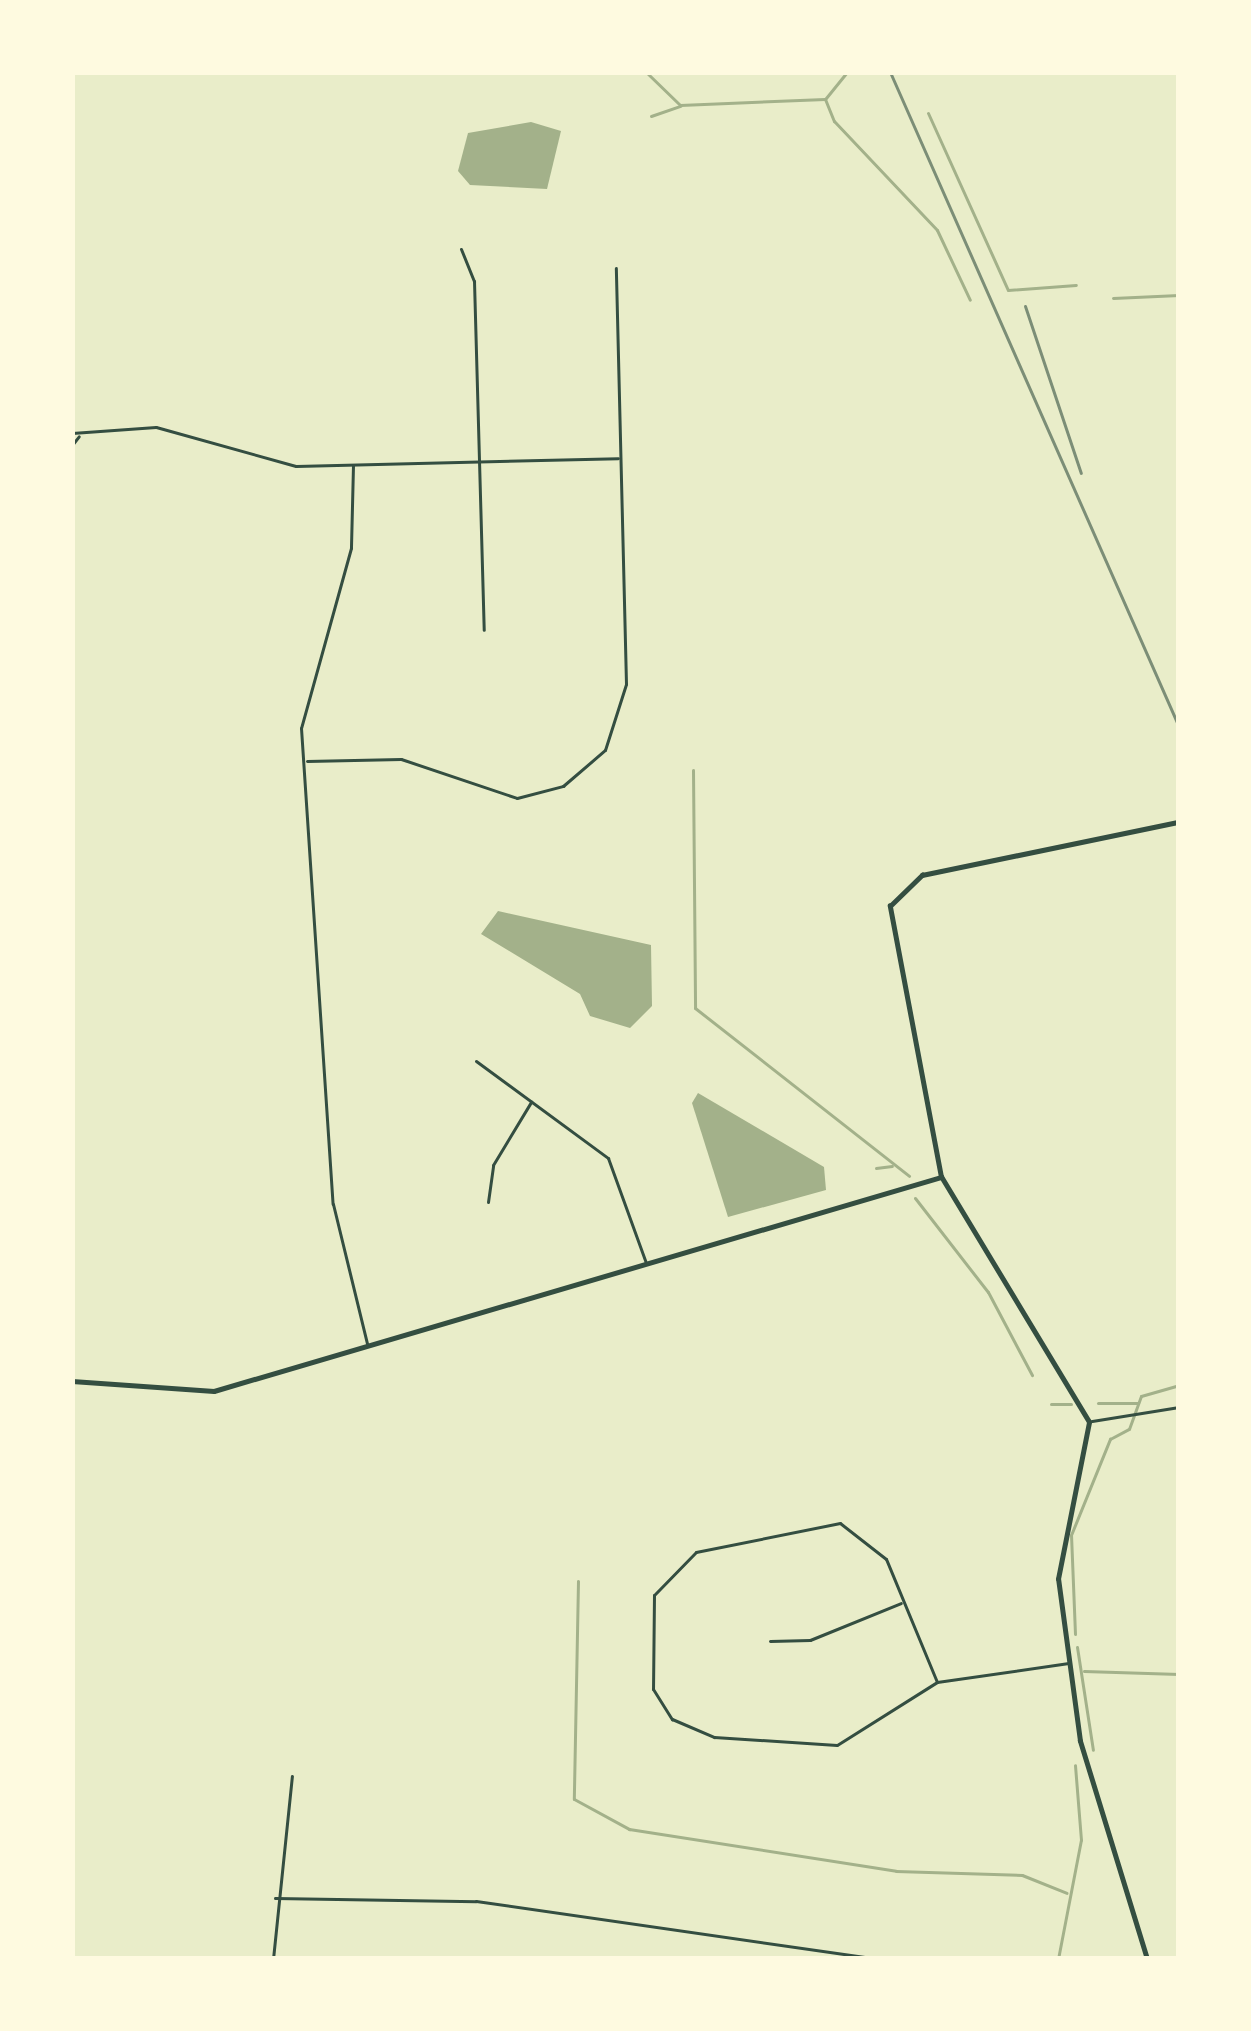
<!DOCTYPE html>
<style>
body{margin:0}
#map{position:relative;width:1251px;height:2031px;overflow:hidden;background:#e9edc9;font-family:Montserrat,sans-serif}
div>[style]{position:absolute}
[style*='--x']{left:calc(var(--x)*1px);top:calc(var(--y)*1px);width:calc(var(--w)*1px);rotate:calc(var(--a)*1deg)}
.water>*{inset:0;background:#a3b18a}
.stream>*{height:3px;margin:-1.5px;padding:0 1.5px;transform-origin:1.5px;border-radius:1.5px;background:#a3b18a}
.minor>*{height:3px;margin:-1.5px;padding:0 1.5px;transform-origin:1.5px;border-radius:1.5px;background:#344e41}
.tertiary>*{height:4.5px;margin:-2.25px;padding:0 2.25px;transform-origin:2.25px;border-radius:2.25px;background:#344e41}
.rail>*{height:3px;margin:-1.5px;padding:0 1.5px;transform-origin:1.5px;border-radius:1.5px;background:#7c8e77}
span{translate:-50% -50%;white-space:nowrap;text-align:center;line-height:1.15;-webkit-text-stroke:9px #fefae0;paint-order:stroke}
.frame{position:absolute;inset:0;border:75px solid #fefae0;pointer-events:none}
</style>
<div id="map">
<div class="water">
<i style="clip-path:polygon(531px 122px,561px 131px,547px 189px,470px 185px,458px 171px,468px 133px)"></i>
<i style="clip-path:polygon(498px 911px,651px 945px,652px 1006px,630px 1028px,590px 1016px,580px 994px,481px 934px)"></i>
<i style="clip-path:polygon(698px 1093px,824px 1167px,826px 1190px,728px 1217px,692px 1103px)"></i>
</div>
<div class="stream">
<i style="--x:646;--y:72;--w:47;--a:44.1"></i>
<i style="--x:680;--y:105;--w:145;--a:-2.4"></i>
<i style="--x:847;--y:72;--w:35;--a:129"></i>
<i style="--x:825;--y:99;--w:24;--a:68"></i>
<i style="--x:834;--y:121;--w:150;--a:46.6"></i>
<i style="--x:937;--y:230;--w:77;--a:64.8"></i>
<i style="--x:928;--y:113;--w:194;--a:65.7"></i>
<i style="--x:1008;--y:290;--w:68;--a:-4.2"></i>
<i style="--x:651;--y:116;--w:31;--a:-19"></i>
<i style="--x:1113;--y:298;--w:66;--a:-2.6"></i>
<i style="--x:693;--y:770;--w:238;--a:89.5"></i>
<i style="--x:695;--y:1008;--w:272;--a:38.1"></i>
<i style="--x:876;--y:1168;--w:16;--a:-7"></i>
<i style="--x:915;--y:1198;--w:119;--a:52.2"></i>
<i style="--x:988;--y:1292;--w:94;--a:62.1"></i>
<i style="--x:1098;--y:1403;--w:40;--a:0"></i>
<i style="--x:1051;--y:1404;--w:20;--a:0"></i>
<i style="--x:578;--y:1581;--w:218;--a:91.1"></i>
<i style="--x:574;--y:1799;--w:63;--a:28.6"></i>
<i style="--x:629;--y:1829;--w:270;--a:8.9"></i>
<i style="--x:896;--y:1871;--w:126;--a:1.8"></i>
<i style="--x:1022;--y:1875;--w:48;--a:21.8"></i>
<i style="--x:1075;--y:1634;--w:99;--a:-92.3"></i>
<i style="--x:1071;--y:1535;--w:104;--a:-67.9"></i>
<i style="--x:1110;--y:1439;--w:21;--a:-28"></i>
<i style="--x:1129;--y:1429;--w:35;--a:-70"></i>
<i style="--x:1141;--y:1396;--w:40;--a:-16"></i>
<i style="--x:1077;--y:1647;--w:104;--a:81.2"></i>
<i style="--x:1084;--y:1671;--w:95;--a:1.8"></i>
<i style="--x:1058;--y:1959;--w:121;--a:-79.1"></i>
<i style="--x:1081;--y:1840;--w:75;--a:-94.6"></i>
</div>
<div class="minor">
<i style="--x:461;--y:249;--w:35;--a:68"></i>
<i style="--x:474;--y:281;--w:349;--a:88.4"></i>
<i style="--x:72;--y:433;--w:84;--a:-4.1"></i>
<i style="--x:156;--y:427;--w:145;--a:15.6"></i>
<i style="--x:296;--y:466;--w:322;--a:-1.4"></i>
<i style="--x:72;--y:445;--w:11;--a:-52"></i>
<i style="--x:353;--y:465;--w:83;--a:91.4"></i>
<i style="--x:351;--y:548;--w:187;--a:105.5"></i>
<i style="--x:301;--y:728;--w:477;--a:86.2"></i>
<i style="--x:333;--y:1204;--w:144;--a:76.3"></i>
<i style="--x:307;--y:761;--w:94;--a:-1.2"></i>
<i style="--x:401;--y:759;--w:122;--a:18.6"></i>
<i style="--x:517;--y:798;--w:48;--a:-14.6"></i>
<i style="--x:563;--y:786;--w:55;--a:-40.6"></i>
<i style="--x:605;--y:750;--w:69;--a:-72.3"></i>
<i style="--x:626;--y:684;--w:416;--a:-91.4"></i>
<i style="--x:476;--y:1061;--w:164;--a:36.3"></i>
<i style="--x:608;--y:1158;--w:112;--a:70.1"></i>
<i style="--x:488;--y:1202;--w:37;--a:-82"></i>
<i style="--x:493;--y:1165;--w:74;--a:-58.9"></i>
<i style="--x:1092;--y:1421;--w:88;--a:-9.1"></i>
<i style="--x:770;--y:1641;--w:40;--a:-1.4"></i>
<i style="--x:810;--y:1640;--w:98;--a:-22.1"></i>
<i style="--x:937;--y:1682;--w:133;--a:-112.5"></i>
<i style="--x:886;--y:1559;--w:58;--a:-142"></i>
<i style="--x:840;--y:1523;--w:147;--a:168.6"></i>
<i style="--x:696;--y:1552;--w:60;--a:134.3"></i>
<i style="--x:654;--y:1595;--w:94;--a:90.6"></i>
<i style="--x:653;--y:1689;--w:36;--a:58"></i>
<i style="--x:672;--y:1719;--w:46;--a:23.2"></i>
<i style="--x:714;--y:1737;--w:123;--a:3.7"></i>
<i style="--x:837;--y:1745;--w:118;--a:-32.2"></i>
<i style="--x:937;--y:1682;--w:133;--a:-8.2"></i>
<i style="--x:275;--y:1898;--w:201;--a:0.9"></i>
<i style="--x:476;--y:1901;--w:405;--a:8.2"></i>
<i style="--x:273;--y:1959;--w:184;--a:-84.1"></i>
</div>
<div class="tertiary">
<i style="--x:72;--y:1381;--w:142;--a:4"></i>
<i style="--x:214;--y:1391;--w:758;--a:-16.4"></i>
<i style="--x:1147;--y:1959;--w:228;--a:-107.1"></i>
<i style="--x:1080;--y:1741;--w:163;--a:-97.7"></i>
<i style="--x:1058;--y:1579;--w:160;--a:-78.8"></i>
<i style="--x:1089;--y:1422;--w:286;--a:-121.1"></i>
<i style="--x:941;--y:1177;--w:276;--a:-100.7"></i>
<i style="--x:890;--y:906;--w:45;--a:-44.1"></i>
<i style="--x:922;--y:875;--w:262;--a:-11.7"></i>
</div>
<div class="rail">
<i style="--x:890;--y:72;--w:716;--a:66.19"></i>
<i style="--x:1025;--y:306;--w:176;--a:71.5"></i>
</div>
<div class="frame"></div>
</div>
